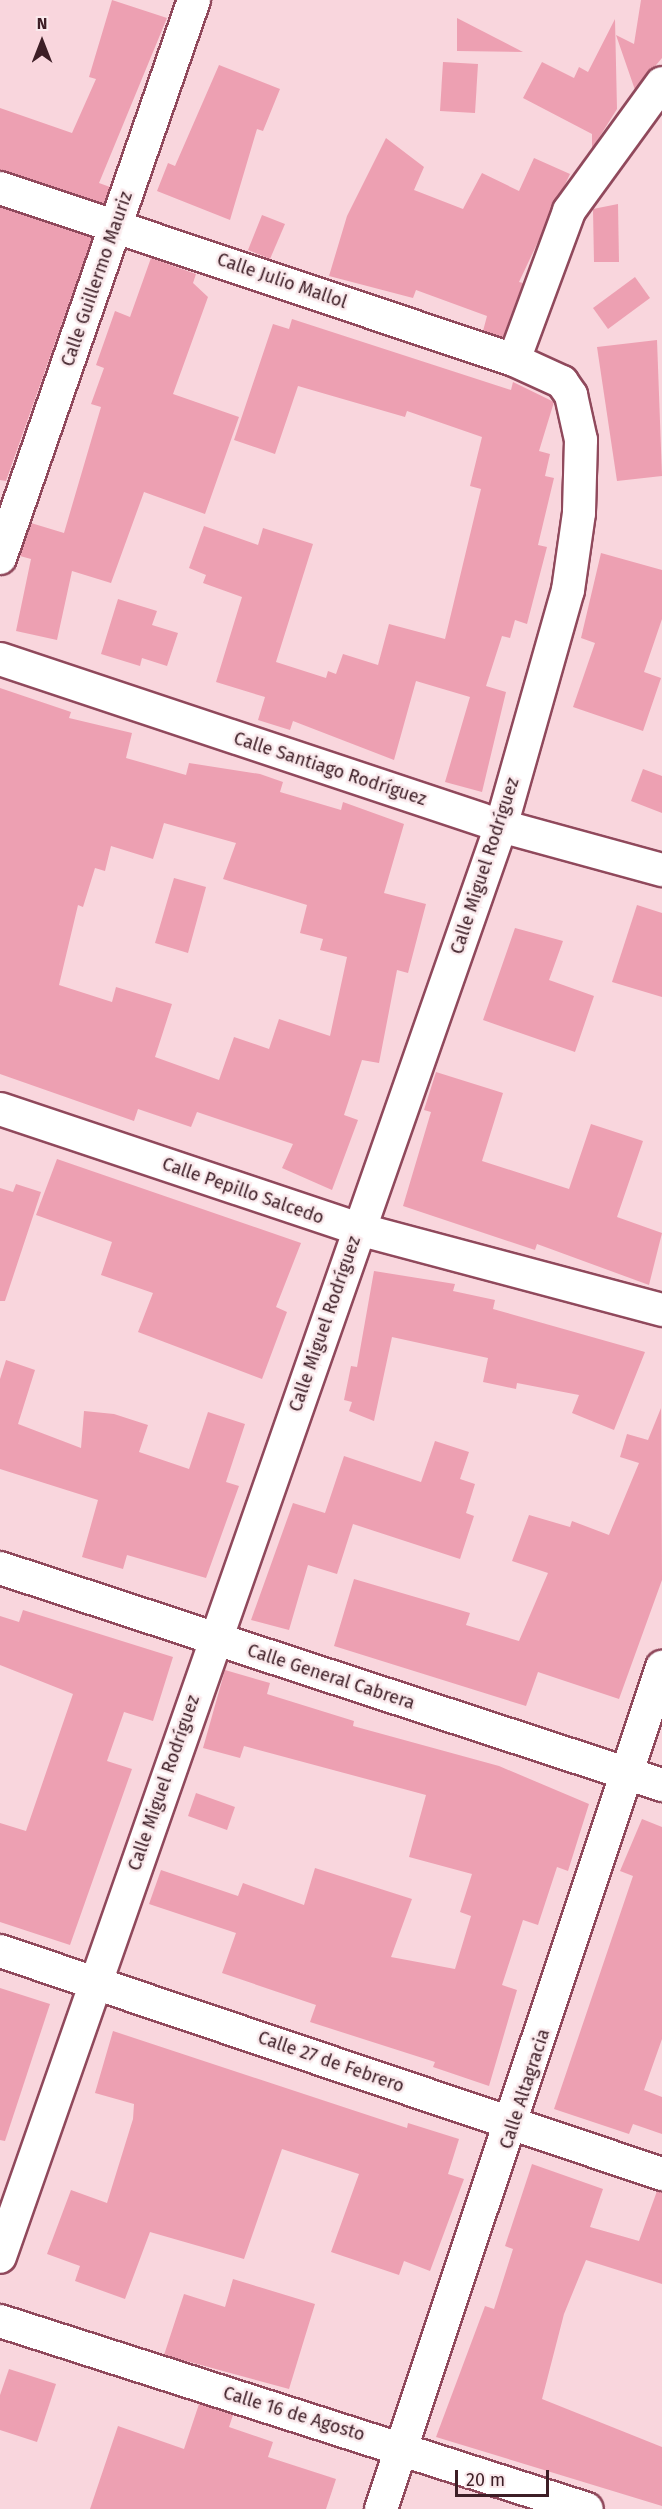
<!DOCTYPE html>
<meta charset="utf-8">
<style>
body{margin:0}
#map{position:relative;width:662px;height:2509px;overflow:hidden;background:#f9d6dd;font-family:"Fira Sans",sans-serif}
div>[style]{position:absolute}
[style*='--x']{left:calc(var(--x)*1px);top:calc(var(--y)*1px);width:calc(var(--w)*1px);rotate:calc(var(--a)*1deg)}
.building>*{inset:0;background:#eda0b2}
.roads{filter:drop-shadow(2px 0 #90495c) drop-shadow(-2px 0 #90495c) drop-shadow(0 2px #90495c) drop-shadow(0 -2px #90495c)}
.street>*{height:32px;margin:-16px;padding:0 16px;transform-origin:16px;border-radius:16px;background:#fff}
span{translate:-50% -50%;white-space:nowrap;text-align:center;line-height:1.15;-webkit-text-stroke:5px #fae9ec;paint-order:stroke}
.street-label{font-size:18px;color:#3d1e26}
.north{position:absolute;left:12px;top:12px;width:60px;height:60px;-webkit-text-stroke:4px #fae9ec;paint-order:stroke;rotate:0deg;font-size:16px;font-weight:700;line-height:24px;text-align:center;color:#3d1e26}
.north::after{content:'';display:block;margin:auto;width:21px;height:27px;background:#3d1e26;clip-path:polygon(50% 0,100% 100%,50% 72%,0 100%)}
.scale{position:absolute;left:455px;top:2470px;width:94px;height:27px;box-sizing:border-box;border:3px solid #3d1e26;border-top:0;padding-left:8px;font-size:18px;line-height:21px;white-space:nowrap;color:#3d1e26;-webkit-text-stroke:4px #fae9ec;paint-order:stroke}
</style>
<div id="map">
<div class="building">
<i style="clip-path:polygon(112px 0,167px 18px,99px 183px,110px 187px,104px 204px,0 171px,0 108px,72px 133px,96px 79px,89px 77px)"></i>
<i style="clip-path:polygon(641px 0,662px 0,662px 58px,635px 90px,616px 35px,634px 44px)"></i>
<i style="clip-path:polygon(457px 18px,523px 52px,457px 51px)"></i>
<i style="clip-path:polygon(615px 19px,617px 109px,592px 149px,592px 134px,523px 98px,542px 62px,574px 78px,579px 67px,588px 72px)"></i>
<i style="clip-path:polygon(443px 62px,478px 64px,475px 113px,440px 111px)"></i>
<i style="clip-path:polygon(219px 65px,280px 89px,263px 131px,257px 129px,230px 220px,157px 191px,168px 163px,175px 166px)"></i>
<i style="clip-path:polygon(386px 138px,424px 167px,414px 190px,463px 209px,482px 173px,519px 191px,534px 158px,570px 174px,519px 282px,523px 283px,503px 337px,483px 331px,487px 316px,416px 290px,413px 298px,329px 276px,347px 216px)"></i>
<i style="clip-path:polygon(618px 204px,619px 262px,594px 262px,593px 209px)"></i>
<i style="clip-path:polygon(0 207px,92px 238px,6px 481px,0 480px)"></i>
<i style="clip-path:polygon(262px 215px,285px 224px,270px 259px,248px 250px)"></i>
<i style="clip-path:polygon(151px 258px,196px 274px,193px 283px,208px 297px,173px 394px,239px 417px,205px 514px,144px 492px,111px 583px,72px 571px,57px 640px,16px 631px,31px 559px,20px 556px,31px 523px,64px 533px,101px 407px,91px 404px,104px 368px,96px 365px,115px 311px,130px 317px)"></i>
<i style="clip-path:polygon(635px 277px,650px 298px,608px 329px,593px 308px)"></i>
<i style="clip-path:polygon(292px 319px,511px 390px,513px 382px,554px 402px,539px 451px,550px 454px,545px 476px,554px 478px,538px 545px,547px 547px,527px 624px,515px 620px,510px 638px,502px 636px,486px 686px,506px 692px,482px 792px,445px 782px,470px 697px,416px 681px,394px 760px,293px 721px,290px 730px,258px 720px,265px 697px,216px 682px,242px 597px,203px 583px,206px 575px,189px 568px,204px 526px,258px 545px,263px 528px,313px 544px,276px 662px,326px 678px,328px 671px,336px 674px,343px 654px,378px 665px,389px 624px,445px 639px,481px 489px,470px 486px,482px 437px,407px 411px,405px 417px,298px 386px,275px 454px,234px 440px,273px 324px,289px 329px)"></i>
<i style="clip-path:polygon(657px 340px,662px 476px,617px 481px,597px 347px)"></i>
<i style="clip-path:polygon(601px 553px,662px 570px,662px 619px,644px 672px,661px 678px,643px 731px,573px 707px,595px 643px,581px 638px)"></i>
<i style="clip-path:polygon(118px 599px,157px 611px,152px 625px,178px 633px,167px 666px,142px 658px,140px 666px,101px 654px)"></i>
<i style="clip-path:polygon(evenodd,0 688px,71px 712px,69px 718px,132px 733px,126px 758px,186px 775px,189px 763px,260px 774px,283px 782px,280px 792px,341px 810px,343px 802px,404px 824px,384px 893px,426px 904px,408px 973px,397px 970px,379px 1063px,362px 1060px,344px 1115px,358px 1120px,332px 1190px,282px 1168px,293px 1144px,197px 1112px,191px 1127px,138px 1109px,134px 1121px,0 1074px,0 688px,164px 823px,236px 843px,223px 879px,307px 905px,300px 933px,323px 939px,320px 950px,347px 957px,330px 1036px,279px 1019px,269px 1049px,234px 1037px,219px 1080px,155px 1057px,172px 1004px,116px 987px,112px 1002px,59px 985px,78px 905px,83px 907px,95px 868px,105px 871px,111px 846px,153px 859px,164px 823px)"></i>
<i style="clip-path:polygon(643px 769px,662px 776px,662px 813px,631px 801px)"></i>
<i style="clip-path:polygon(174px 878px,206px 887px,188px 953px,155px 943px)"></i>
<i style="clip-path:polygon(637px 905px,662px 913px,662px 997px,612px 982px)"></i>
<i style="clip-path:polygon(515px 928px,563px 941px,549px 980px,594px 996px,575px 1052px,483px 1020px)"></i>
<i style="clip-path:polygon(436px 1072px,503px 1093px,482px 1161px,569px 1189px,591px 1124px,643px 1141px,617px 1217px,662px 1233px,649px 1285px,537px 1244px,535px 1250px,403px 1206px,431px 1112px,424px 1110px)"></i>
<i style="clip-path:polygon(57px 1159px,301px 1243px,276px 1307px,287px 1312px,262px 1379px,138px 1332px,153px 1293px,101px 1275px,112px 1242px,36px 1215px)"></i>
<i style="clip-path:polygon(16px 1184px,41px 1192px,5px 1301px,0 1301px,0 1188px,13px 1192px)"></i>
<i style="clip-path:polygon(374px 1271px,455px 1284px,453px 1291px,495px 1300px,493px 1309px,645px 1352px,614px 1430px,572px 1413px,579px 1395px,517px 1383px,516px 1389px,483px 1382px,488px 1358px,392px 1337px,374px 1421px,349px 1411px,352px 1402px,344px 1400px,351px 1366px,357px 1367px)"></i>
<i style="clip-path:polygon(6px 1360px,35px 1370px,18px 1424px,81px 1448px,84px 1411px,114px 1414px,148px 1425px,139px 1452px,189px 1469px,208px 1412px,245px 1424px,226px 1482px,239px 1486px,206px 1578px,127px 1555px,123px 1569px,82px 1557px,98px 1500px,0 1469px,0 1379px)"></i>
<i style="clip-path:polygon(661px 1408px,662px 1580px,619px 1699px,538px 1672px,526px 1706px,334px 1646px,354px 1579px,470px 1613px,466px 1625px,519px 1641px,548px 1573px,512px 1561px,529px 1515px,570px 1527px,572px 1521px,609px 1535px,639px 1463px,620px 1457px,627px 1434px,648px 1440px)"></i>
<i style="clip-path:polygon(435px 1441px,469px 1452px,460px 1479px,475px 1484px,466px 1513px,474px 1516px,460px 1559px,353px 1524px,337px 1574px,308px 1565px,289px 1630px,251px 1620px,293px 1503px,325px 1513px,344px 1456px,421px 1482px)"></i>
<i style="clip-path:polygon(23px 1610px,173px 1657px,153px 1721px,124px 1712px,107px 1761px,132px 1769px,70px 1945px,0 1922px,0 1823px,26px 1831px,73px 1694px,0 1665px,0 1616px,19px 1622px)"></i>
<i style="clip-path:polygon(225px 1670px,270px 1683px,267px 1694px,354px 1721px,353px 1726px,499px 1766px,589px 1804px,568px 1871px,557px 1867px,538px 1925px,523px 1920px,502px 1985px,517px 1990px,489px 2086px,433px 2067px,435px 2062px,310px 2022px,316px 2005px,222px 1973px,236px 1933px,149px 1904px,161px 1870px,238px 1896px,243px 1883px,304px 1905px,315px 1868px,412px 1899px,391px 1957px,455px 1969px,471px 1916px,460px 1912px,472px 1874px,409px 1857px,426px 1795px,244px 1746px,240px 1758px,203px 1748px)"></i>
<i style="clip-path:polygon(196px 1793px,235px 1807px,227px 1830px,188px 1816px)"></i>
<i style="clip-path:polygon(642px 1819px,662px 1827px,662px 2039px,644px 2090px,662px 2097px,662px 2134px,633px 2124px,629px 2134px,554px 2109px,633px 1876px,620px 1871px)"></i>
<i style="clip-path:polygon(0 1988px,50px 2004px,5px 2141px,0 2140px)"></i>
<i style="clip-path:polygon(113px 2031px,407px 2128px,408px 2123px,459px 2139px,448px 2174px,464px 2179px,430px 2271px,404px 2261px,399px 2275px,331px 2252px,359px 2174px,282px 2149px,244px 2259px,150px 2232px,125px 2299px,75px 2281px,80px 2266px,47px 2254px,71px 2190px,107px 2203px,133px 2119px,134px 2104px,95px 2093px)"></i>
<i style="clip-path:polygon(532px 2164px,603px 2189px,590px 2227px,639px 2241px,657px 2191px,662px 2192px,662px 2284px,586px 2260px,564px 2314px,542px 2399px,662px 2447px,662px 2506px,436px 2437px,485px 2306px,494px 2309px,513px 2249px,505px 2246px)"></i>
<i style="clip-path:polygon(233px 2279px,315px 2304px,289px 2389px,164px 2355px,184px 2294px,225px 2307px)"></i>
<i style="clip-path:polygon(9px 2369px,56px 2384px,37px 2442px,0 2430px,0 2395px)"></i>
<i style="clip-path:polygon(199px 2404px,233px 2415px,229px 2427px,273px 2442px,268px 2457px,336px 2479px,326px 2509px,90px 2509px,118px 2426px,184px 2449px)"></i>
</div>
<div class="roads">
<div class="street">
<i style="--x:0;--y:188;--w:542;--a:18.5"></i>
<i style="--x:514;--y:360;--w:53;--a:24.6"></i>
<i style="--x:562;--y:382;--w:16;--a:55"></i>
<i style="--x:571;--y:395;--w:46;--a:77.5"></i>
<i style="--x:581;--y:440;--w:73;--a:91.6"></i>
<i style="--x:579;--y:513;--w:78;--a:98.1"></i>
<i style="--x:568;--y:590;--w:245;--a:105.8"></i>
<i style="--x:501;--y:826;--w:1516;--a:109.3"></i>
<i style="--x:514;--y:360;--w:159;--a:-69.7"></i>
<i style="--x:569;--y:211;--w:158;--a:-54"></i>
<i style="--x:0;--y:558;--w:591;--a:-70.83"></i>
<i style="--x:0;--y:659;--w:528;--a:18.43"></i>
<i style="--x:501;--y:826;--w:167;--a:15.3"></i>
<i style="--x:0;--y:1109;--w:378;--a:18.5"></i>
<i style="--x:358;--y:1229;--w:315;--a:14.9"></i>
<i style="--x:0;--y:1568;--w:697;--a:18.15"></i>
<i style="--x:0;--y:1951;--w:699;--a:18.62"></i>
<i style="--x:0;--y:2321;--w:616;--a:17.76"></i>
<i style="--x:381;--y:2509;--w:888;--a:-71.54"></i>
</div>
</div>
<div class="street-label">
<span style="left:97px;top:279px;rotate:-71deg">Calle Guillermo Mauriz</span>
<span style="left:282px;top:281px;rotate:19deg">Calle Julio Mallol</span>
<span style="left:330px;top:769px;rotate:18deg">Calle Santiago Rodríguez</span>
<span style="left:485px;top:866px;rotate:-72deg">Calle Miguel Rodríguez</span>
<span style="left:243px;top:1191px;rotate:19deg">Calle Pepillo Salcedo</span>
<span style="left:325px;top:1324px;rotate:-71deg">Calle Miguel Rodríguez</span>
<span style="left:331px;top:1677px;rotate:18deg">Calle General Cabrera</span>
<span style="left:164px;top:1783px;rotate:-71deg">Calle Miguel Rodríguez</span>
<span style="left:331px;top:2062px;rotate:19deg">Calle 27 de Febrero</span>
<span style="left:525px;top:2089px;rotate:-72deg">Calle Altagracia</span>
<span style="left:294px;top:2414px;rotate:17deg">Calle 16 de Agosto</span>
</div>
<div class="north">N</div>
<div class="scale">20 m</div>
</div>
